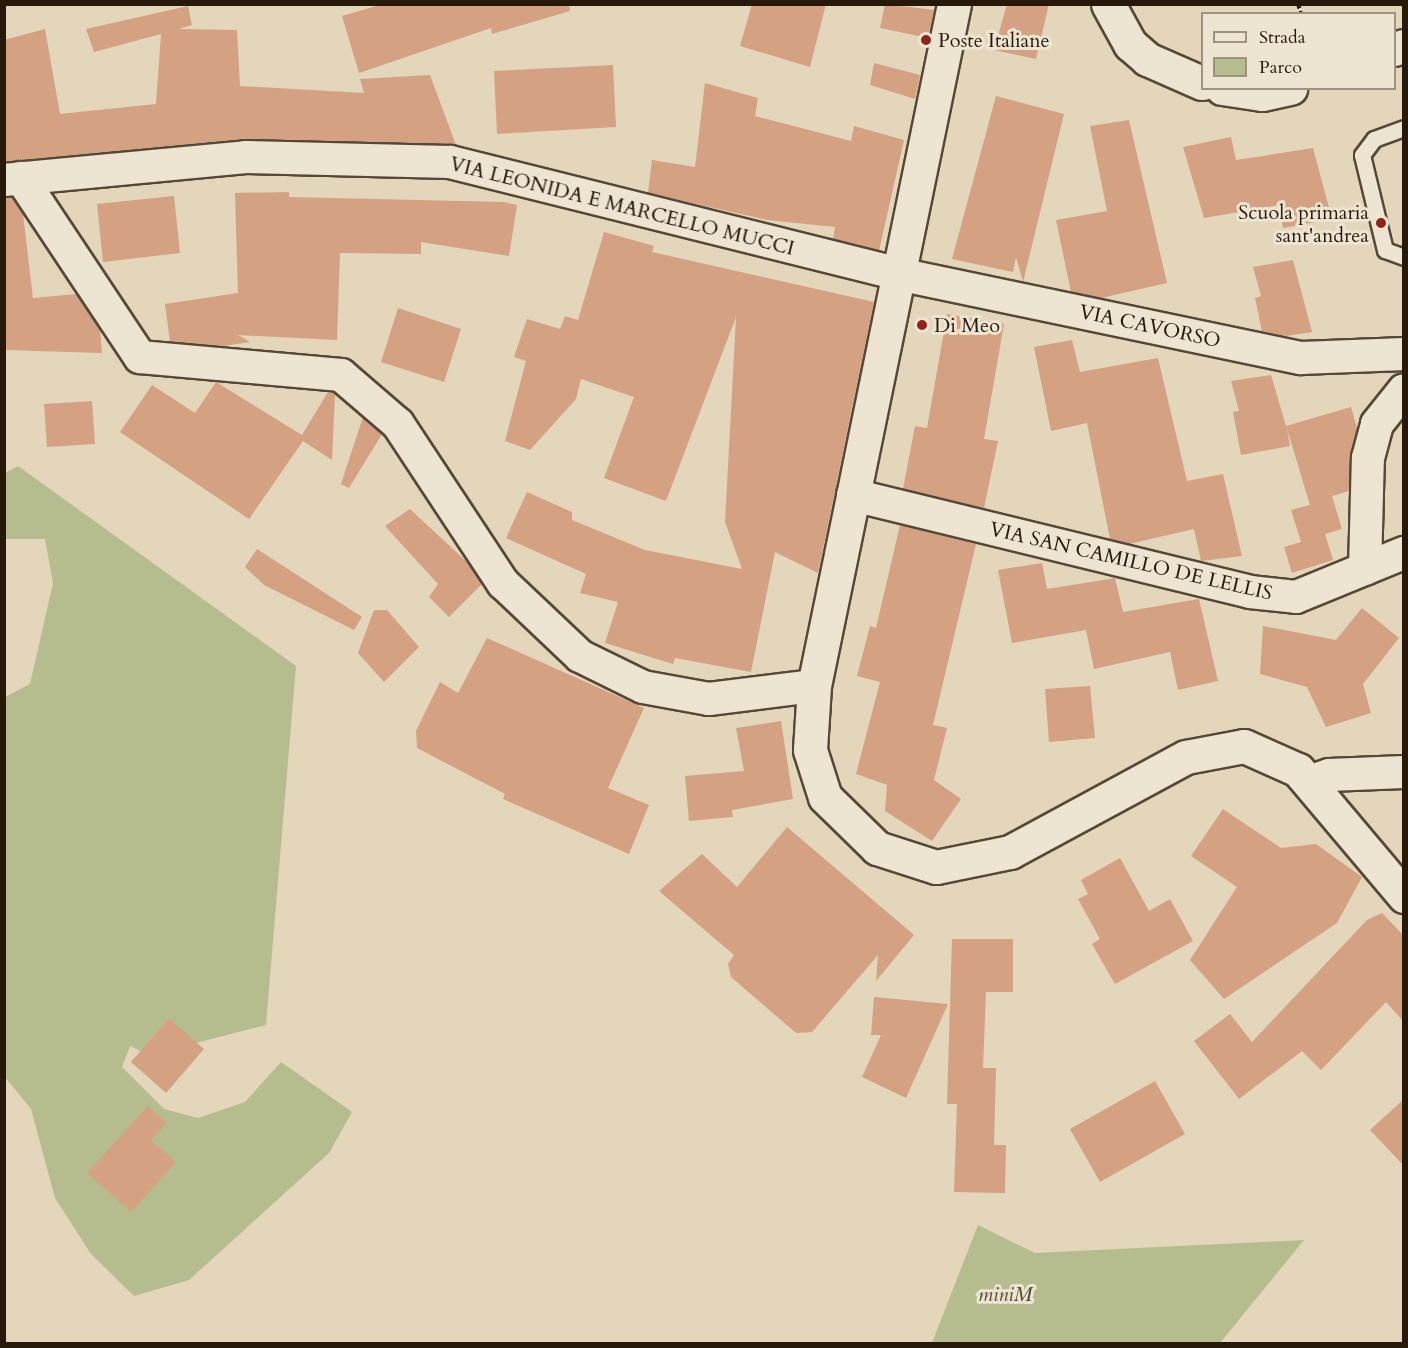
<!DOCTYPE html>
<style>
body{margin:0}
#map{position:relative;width:1408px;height:1348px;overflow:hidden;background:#e3d6ba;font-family:Cardo,serif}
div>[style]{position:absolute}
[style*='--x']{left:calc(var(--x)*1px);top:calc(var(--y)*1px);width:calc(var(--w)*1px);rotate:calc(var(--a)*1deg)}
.green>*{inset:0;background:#b5bd8f}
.building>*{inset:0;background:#d4a183}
.path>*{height:4px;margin-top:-2px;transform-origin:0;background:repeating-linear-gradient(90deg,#27190a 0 4.5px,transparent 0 7.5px)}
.roads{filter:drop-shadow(2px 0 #564836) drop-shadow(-2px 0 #564836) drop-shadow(0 2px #564836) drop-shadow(0 -2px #564836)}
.service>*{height:15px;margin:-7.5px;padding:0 7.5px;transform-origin:7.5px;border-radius:7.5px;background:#ede4d2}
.minor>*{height:32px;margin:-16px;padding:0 16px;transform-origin:16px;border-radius:16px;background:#ede4d2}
.tertiary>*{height:33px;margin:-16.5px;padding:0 16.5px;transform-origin:16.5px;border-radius:16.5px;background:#ede4d2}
.secondary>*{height:33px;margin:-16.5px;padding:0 16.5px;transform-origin:16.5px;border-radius:16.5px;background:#ede4d2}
.dots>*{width:16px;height:16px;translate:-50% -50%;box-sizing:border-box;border:3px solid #ede4d2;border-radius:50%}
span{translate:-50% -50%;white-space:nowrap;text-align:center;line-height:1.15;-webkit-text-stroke:6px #ede4d2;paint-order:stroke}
.poi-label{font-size:20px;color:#27190a}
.left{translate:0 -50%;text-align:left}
.right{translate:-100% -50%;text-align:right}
.street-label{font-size:20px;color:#27190a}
.park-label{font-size:20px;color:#524a32;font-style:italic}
.frame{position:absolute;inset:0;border:6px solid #27190a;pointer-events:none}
.legend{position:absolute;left:1201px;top:12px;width:195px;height:78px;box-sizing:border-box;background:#ede4d2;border:2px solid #9e9382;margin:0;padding:8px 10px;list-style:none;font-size:18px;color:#27190a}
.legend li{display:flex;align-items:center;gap:12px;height:30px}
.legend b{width:30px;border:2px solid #9e9382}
</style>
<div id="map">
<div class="green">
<i style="clip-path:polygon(18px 466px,296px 666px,266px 1025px,196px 1043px,169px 1018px,141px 1051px,130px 1046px,122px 1067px,164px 1109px,198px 1118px,245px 1102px,281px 1062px,352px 1112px,329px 1153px,189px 1280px,134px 1296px,91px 1254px,55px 1198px,31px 1109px,5px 1077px,5px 697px,30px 684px,53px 583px,45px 539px,5px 539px,5px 473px)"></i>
<i style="clip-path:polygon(978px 1225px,1035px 1253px,1304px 1240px,1220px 1343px,932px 1343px)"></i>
</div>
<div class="building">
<i style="clip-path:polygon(383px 4px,569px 4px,570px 11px,492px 34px,491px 28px,359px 73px,342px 16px)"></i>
<i style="clip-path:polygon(752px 4px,826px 4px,810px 67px,740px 46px)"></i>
<i style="clip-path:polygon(885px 4px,934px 10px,928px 38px,880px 28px)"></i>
<i style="clip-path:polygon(1007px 4px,1049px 4px,1036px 59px,994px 50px)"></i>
<i style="clip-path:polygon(188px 6px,192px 25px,179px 29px,237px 30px,240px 86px,364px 93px,360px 79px,430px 75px,456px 145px,244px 139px,4px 162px,4px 40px,45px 29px,60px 114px,156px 104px,161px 34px,94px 52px,86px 29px)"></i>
<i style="clip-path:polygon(874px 63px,920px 75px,915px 99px,870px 85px)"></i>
<i style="clip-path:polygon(613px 65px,616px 127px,497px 134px,494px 71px)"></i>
<i style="clip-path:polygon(705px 83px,758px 98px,755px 116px,851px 141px,854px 126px,904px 140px,879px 251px,833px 239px,835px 227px,767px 220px,648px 193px,652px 160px,695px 167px)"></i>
<i style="clip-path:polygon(996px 96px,1064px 114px,1023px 282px,1016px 257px,1013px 272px,952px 259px)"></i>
<i style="clip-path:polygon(1129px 120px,1167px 283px,1101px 298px,1071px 292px,1056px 220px,1107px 211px,1090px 126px)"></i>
<i style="clip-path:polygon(1231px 137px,1236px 160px,1313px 148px,1332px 219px,1283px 228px,1279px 205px,1204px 218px,1183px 147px)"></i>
<i style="clip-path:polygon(289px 192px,289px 197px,504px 202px,517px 205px,509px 256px,421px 242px,421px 254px,340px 253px,337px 340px,238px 335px,250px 342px,223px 346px,170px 342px,165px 304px,238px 293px,235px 193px)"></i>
<i style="clip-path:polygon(174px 196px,180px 253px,103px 262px,97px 204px)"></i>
<i style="clip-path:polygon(12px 197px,23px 214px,33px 298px,77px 294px,100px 329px,102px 353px,4px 350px,4px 198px)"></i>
<i style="clip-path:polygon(604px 232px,654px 246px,652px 252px,874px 302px,818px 573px,775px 552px,751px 672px,675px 658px,673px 664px,605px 643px,618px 602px,580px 593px,586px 574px,506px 538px,527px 492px,572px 512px,572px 520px,645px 550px,742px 569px,725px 522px,736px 317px,666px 501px,604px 478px,634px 397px,581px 379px,576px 399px,530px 450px,505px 441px,526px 361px,514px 357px,527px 319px,560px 329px,565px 316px,578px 320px)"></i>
<i style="clip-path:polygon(1293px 260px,1312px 332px,1286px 336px,1262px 331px,1255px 298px,1261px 296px,1253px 267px)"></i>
<i style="clip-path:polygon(398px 308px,461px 329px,444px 382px,381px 362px)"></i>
<i style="clip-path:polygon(947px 314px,1004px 324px,984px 439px,998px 441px,984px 508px,903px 489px,915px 426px,927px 428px)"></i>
<i style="clip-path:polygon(1072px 340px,1080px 372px,1158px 358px,1187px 481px,1223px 474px,1242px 556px,1201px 561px,1194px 529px,1129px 544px,1110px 539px,1087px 423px,1051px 431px,1034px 347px)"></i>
<i style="clip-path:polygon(1271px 375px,1286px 426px,1351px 407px,1357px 428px,1349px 491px,1332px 496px,1342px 529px,1325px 534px,1333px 560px,1292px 573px,1284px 547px,1301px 542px,1291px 510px,1310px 505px,1287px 429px,1290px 446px,1241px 455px,1233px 412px,1239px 411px,1231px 381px)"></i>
<i style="clip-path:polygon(216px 382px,302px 435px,328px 392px,335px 394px,332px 460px,303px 441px,249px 519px,120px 432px,152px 385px,195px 413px)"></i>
<i style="clip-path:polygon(92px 401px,95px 444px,47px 447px,44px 404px)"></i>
<i style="clip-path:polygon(363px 417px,382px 434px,349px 488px,341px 484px)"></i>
<i style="clip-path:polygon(410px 509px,469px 564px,482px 584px,449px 617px,429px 597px,438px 584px,385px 526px)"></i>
<i style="clip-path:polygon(900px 525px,976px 544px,933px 725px,947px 728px,934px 780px,961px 799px,932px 841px,885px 811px,887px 785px,856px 774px,880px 682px,857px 676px,870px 626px,876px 628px)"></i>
<i style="clip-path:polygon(257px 549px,362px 617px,354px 630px,264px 585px,245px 567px)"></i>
<i style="clip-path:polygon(1042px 563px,1047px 589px,1115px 578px,1123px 612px,1199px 599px,1218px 681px,1178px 690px,1170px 652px,1094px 669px,1086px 630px,1012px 643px,998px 570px)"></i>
<i style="clip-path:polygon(1362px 608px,1399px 638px,1363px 684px,1371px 713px,1326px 727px,1307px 687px,1260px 674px,1263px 626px,1336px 640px)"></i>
<i style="clip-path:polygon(374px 610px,387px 610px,419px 647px,384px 682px,358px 653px)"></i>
<i style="clip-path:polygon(487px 638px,644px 708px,608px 788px,649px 805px,629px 854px,503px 799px,505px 794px,417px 748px,416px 731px,440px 682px,458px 693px)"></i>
<i style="clip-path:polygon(1090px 686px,1095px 738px,1049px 742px,1045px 689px)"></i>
<i style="clip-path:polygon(781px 721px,793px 799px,732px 810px,733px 817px,689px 821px,685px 776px,744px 771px,736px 728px)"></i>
<i style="clip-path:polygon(1223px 809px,1281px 848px,1316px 844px,1362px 877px,1337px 923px,1224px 999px,1190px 960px,1237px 887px,1191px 856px)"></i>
<i style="clip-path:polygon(787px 827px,914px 935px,876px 981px,878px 955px,812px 1032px,796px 1033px,731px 977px,728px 964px,734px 955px,659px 891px,702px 854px,737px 887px)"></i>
<i style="clip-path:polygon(1120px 858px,1149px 911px,1170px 899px,1193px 941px,1115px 984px,1092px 944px,1100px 939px,1078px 899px,1088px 894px,1081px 880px)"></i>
<i style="clip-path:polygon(1382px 913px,1404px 936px,1404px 1022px,1386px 1002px,1321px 1070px,1302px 1051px,1239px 1099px,1194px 1041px,1230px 1014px,1252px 1042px,1367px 920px)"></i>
<i style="clip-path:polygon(952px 939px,1013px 939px,1013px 992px,986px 992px,983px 1068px,996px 1068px,994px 1145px,1006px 1145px,1005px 1193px,954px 1192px,957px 1104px,947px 1104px)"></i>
<i style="clip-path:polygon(874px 997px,948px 1004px,906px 1098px,862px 1077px,881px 1035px,871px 1035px)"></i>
<i style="clip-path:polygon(169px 1018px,204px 1049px,166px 1093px,131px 1062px)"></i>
<i style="clip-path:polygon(1155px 1081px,1185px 1134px,1100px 1182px,1070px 1129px)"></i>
<i style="clip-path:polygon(1404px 1099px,1404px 1166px,1370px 1130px)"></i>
<i style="clip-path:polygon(148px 1106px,167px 1123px,151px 1140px,176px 1162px,131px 1212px,87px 1173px)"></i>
</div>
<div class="path">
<i style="--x:1298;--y:4;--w:10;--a:73"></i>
</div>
<div class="roads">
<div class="service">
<i style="--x:1404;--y:128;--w:32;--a:160"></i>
<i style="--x:1374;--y:139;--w:20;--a:127"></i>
<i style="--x:1362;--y:155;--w:98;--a:76.4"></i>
<i style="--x:1385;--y:250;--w:20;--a:20"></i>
</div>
<div class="minor">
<i style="--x:21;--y:178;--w:215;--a:56.4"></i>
<i style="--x:140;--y:357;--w:202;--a:5.1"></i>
<i style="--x:341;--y:375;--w:75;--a:40.7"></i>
<i style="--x:398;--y:424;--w:191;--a:56.6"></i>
<i style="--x:503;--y:583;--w:106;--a:43.5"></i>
<i style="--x:580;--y:656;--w:70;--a:26.2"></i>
<i style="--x:643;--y:687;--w:67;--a:10.3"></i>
<i style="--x:709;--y:699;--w:106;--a:-7.1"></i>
<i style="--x:4;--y:180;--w:243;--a:-5.4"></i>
<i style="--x:246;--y:157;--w:204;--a:1.4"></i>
<i style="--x:450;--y:162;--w:462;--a:14"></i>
<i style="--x:898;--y:274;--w:412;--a:11.8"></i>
<i style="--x:1301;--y:358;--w:103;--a:-2.2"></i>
<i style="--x:853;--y:495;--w:409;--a:13.7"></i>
<i style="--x:1250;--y:592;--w:46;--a:6.2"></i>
<i style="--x:1296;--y:597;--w:117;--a:-22.2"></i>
<i style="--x:1365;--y:569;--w:111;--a:-88.5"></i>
<i style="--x:1368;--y:458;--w:35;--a:-75"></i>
<i style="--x:1377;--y:424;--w:43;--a:-51.5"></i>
<i style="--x:1309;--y:782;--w:21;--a:-19"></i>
<i style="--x:1329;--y:775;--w:75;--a:-2.3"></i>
</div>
<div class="tertiary">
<i style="--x:954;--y:4;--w:696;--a:101.6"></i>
<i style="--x:814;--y:686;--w:64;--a:93.6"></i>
<i style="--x:810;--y:750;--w:49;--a:72.3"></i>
<i style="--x:825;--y:797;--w:73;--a:44.4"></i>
<i style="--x:877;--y:848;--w:62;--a:17.9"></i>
<i style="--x:936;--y:867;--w:76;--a:-11.5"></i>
<i style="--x:1010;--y:852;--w:200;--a:-28.4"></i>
<i style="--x:1186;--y:757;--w:59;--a:-10.7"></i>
<i style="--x:1244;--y:746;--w:59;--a:24"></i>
<i style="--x:1298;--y:770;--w:165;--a:49.9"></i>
</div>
<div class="secondary">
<i style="--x:1108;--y:4;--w:46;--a:61.2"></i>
<i style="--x:1130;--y:44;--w:23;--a:41"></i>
<i style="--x:1147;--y:59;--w:60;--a:23.6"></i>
<i style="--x:1394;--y:49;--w:10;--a:-17"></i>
<i style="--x:1222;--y:88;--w:40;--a:8.5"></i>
<i style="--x:1262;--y:94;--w:29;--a:-12"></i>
</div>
</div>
<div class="dots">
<i style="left:926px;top:40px;background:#8f2418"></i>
<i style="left:1381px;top:223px;background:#8f2418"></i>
<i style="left:922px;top:325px;background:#8f2418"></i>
</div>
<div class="poi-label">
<span class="left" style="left:938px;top:40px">Poste Italiane</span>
<span class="right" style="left:1369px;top:224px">Scuola primaria<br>sant'andrea</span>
<span class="left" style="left:934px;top:325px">Di Meo</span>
</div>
<div class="street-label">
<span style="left:622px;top:206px;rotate:14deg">VIA LEONIDA E MARCELLO MUCCI</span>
<span style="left:1150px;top:326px;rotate:12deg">VIA CAVORSO</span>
<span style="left:1131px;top:561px;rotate:13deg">VIA SAN CAMILLO DE LELLIS</span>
</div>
<div class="park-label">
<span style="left:1005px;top:1294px">miniM</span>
</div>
<div class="frame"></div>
<ul class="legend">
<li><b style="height:8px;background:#ede4d2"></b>Strada</li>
<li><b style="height:16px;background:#b5bd8f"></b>Parco</li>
</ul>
</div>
